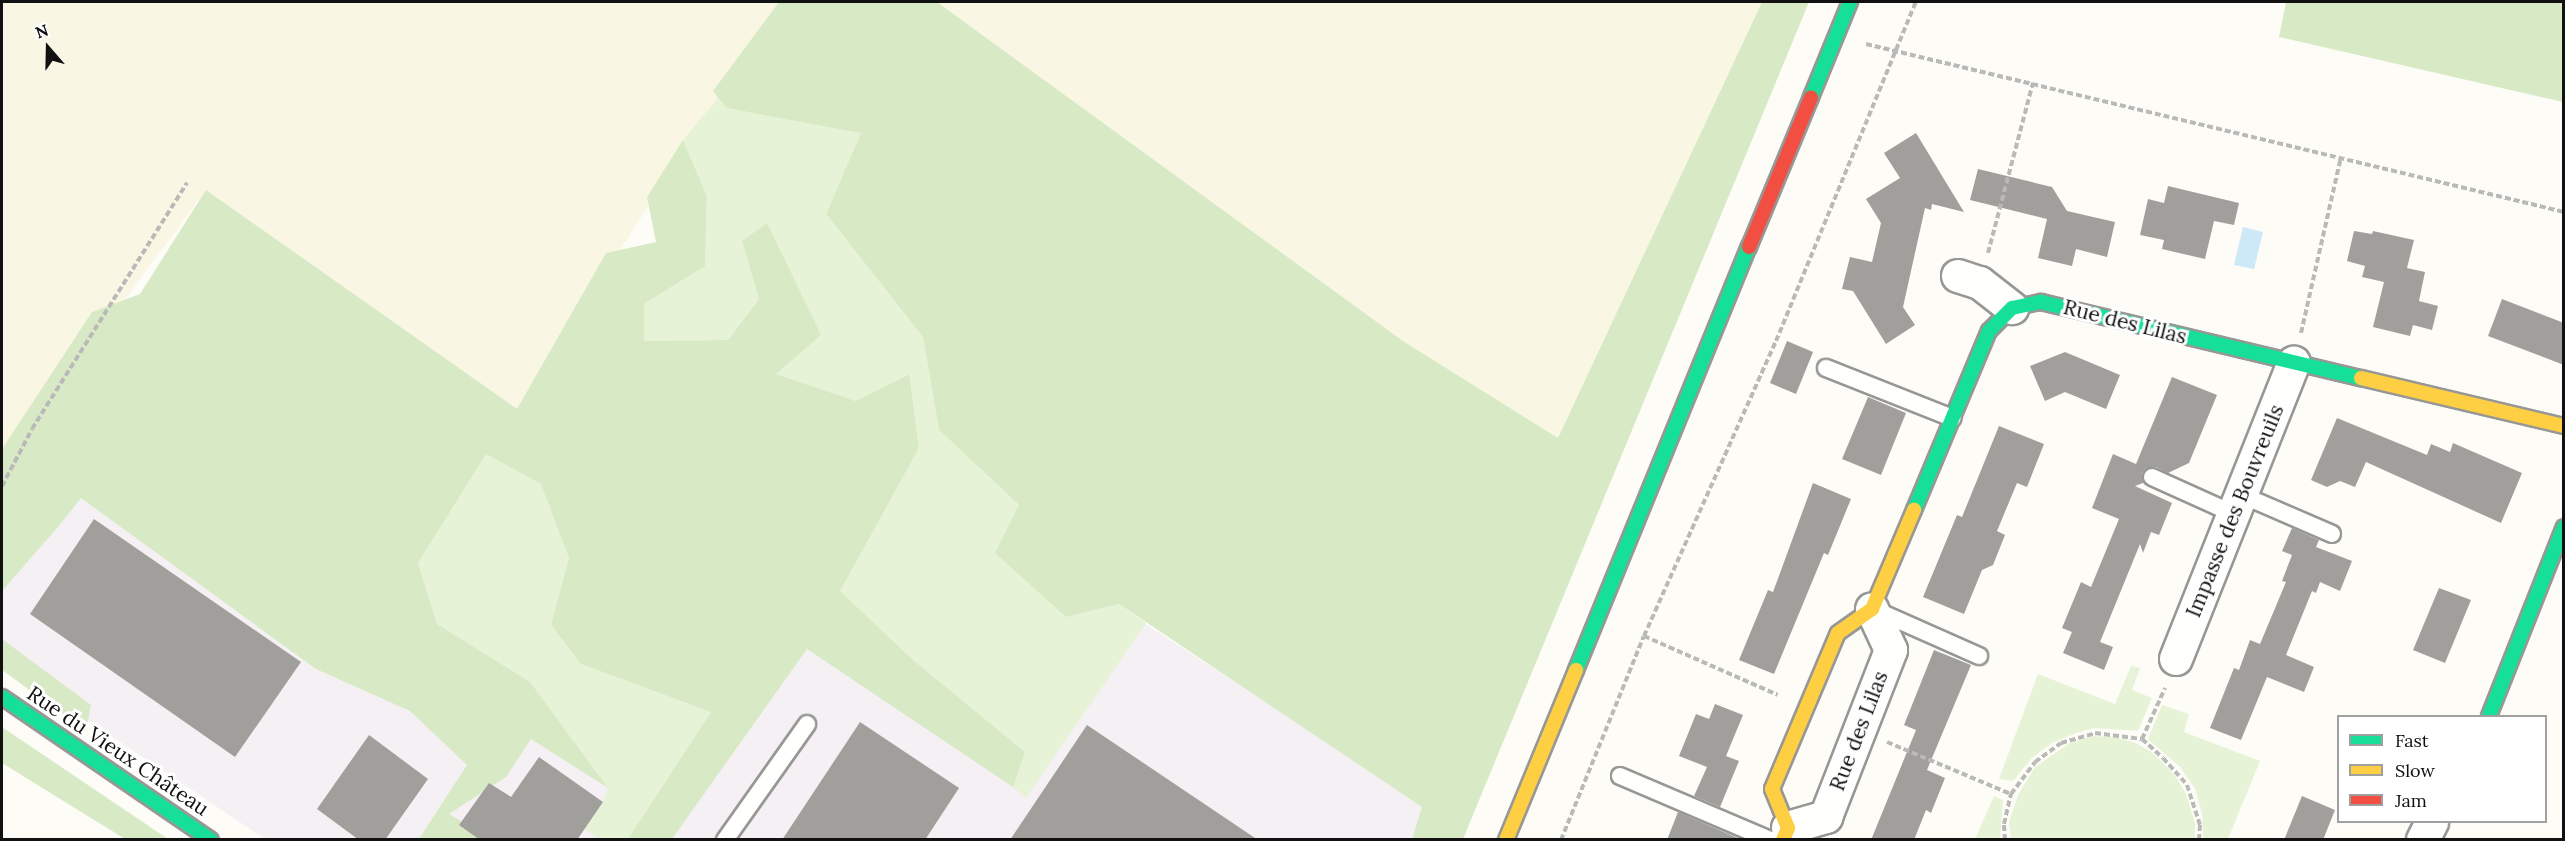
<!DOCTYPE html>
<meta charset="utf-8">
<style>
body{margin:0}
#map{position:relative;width:2565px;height:841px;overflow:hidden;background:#fdfcf7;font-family:Lora,serif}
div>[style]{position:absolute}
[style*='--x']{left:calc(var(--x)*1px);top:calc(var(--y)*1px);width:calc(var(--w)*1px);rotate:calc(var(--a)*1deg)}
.industrial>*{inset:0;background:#f5f0f3}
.farmland>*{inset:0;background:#f9f7e4}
.green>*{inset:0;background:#e7f3d7}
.forest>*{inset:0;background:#d8eac5}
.water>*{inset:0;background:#cde8f7}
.building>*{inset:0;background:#a19f9c}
.path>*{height:4px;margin-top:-2px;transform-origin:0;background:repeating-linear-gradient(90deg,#b9b9b8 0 6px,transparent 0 9px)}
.roads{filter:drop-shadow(2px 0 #979795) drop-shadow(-2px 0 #979795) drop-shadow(0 2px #979795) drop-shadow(0 -2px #979795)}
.lane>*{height:16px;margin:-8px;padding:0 8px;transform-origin:8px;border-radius:8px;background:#fffffe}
.street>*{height:32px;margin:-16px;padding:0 16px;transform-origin:16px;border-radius:16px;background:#fffffe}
.fast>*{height:14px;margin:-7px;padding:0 7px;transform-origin:7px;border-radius:7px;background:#16e098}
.slow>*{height:14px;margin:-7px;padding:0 7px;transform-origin:7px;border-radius:7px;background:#ffcf43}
.jam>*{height:14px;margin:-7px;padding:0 7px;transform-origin:7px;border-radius:7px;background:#f24e42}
span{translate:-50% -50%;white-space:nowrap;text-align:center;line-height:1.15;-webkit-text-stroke:6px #fff;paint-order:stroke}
.street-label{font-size:21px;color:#111}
.frame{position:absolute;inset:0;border:3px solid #111;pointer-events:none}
.legend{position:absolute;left:2337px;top:715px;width:210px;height:108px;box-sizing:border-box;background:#fff;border:2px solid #a0a0a0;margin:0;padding:8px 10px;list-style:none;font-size:18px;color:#111}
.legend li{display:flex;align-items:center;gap:12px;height:30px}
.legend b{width:30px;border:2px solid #a0a0a0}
.north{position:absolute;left:18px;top:18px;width:60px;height:60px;-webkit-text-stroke:4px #fff;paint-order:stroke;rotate:340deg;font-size:16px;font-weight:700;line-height:24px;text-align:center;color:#111}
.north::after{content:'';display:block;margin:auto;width:21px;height:27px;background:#111;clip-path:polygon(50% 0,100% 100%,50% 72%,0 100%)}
</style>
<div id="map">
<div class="industrial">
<i style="clip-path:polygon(219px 220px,1058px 568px,1467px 831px,1463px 840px,265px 839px,2px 663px,2px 553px)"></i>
</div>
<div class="farmland">
<i style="clip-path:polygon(2px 2px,781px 2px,517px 409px,206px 190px,2px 465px)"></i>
<i style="clip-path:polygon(937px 2px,1762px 2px,1558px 438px,1403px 341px)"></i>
</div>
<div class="green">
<i style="clip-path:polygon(718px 98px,726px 108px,862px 132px,826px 214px,923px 337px,939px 430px,1019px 505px,1066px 617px,1119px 604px,1146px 623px,1026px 798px,1013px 787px,1025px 752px,913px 660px,840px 591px,919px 448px,908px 374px,856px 401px,776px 374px,820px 335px,742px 241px,759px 299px,728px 340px,644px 341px,644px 304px,705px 266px,707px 196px,683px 140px)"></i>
<i style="clip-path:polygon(485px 453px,541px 484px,569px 558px,551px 625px,581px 664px,711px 712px,628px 839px,599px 839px,584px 829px,603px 802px,608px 788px,530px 682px,437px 624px,418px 563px)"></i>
<i style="clip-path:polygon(2131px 666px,2140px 668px,2132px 690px,2152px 698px,2138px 731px,2095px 728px,2076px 733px,2052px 743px,2032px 758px,2013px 781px,1999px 779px,2038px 674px,2115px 704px)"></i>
<i style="clip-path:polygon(2162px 705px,2189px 714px,2184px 732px,2260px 761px,2228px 839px,2203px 839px,2202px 814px,2195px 789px,2180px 767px,2148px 739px)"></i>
<i style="clip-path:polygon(2093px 736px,2115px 737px,2136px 743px,2153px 753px,2175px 775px,2186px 794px,2195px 823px,2195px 839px,2011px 839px,2009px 822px,2018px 795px,2035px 767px,2070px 743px)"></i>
<i style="clip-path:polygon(1994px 796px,2003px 800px,2000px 839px,1975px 839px)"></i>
</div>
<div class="forest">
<i style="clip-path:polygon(779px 2px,937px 2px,1403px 341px,1558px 438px,1762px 2px,1809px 2px,1463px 839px,1412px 839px,1422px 807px,1119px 604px,1066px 617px,995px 553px,1019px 505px,939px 430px,923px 337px,826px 214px,861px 133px,726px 108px,713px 91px)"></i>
<i style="clip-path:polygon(2286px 2px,2563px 2px,2563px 102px,2279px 37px)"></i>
<i style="clip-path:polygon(683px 140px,707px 196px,705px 266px,644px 304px,644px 341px,728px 340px,759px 299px,742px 241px,767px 223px,821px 335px,776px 374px,856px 401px,909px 374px,919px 448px,840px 591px,913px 660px,1025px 752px,1013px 787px,807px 649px,672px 839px,628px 839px,711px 712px,581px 664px,551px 625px,569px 558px,541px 484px,486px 454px,418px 563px,437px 624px,530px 682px,608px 788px,531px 739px,506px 777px,449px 814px,480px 832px,475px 839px,419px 839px,467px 765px,410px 711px,316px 669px,81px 498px,58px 527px,2px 591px,2px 449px,92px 312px,140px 294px,206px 190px,517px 409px,606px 253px,656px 242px,647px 197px)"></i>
<i style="clip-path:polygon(2px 639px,91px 705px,86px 731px,2px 670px)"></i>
<i style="clip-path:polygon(2px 727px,168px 839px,125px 839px,2px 763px)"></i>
</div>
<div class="water">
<i style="clip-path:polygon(2243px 227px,2263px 232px,2254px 269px,2234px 265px)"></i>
</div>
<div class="building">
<i style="clip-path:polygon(1916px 133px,1964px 212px,1932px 204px,1931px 210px,1925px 208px,1903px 307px,1915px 325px,1886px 344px,1853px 291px,1842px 289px,1850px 257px,1872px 262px,1881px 223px,1866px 199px,1900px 178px,1884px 153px)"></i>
<i style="clip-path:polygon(1978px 169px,2052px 187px,2067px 211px,2115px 222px,2107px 257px,2076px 249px,2072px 266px,2038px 258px,2047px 219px,1970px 200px)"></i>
<i style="clip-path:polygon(2168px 186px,2239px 203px,2234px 225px,2214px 221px,2205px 259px,2162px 249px,2164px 240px,2140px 235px,2148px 199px,2164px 203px)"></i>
<i style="clip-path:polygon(2354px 231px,2372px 234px,2373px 231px,2414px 240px,2407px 268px,2425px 272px,2419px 301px,2438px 306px,2432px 330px,2413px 325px,2410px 336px,2373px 327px,2384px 282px,2362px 277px,2365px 266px,2347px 261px)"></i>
<i style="clip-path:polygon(2502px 299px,2564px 323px,2564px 365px,2488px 336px)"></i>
<i style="clip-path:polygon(1787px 341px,1813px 352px,1796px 394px,1770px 383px)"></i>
<i style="clip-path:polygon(2065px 352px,2120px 375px,2106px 409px,2065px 392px,2045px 401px,2030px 366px)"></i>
<i style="clip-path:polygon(2172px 377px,2217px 395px,2189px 463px,2168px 473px,2156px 467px,2146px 468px,2142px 473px,2143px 483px,2135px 486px,2172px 503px,2159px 535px,2151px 532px,2143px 553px,2140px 544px,2100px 642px,2113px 647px,2104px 670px,2063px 653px,2072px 632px,2062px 628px,2081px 582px,2091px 587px,2119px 519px,2092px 508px,2113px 454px,2136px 464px)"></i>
<i style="clip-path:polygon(1868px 397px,1906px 413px,1881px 475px,1842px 459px)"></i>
<i style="clip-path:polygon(2337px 418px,2427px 455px,2431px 444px,2450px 452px,2453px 443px,2522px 473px,2501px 523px,2366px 462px,2355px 487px,2340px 481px,2327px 487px,2311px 480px)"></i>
<i style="clip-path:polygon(1999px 426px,2044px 444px,2027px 487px,2017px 483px,1997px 531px,2005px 535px,1993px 565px,1982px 570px,1964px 614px,1923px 597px,1957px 515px,1962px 517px)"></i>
<i style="clip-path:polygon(1813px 483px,1851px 499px,1828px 555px,1824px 553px,1774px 674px,1739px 660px,1768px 590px,1773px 592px)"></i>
<i style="clip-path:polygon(94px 519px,301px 662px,235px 757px,30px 614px)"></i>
<i style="clip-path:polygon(2292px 528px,2319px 540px,2316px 547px,2352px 561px,2340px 591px,2320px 582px,2316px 593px,2312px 591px,2286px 655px,2314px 667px,2304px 692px,2267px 677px,2241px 740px,2210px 728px,2234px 668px,2239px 670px,2250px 640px,2260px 644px,2286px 582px,2282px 581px,2292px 555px,2282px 551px)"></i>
<i style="clip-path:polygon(2439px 588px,2471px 600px,2445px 663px,2413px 650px)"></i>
<i style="clip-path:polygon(1934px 650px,1971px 665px,1927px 770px,1945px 778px,1931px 813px,1926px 810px,1914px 840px,1871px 840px,1916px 730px,1904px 725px)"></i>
<i style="clip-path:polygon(1715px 704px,1743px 715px,1726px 756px,1739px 761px,1720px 807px,1694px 796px,1707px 767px,1679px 756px,1696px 714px,1709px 719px)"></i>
<i style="clip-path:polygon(860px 722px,959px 788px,925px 840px,782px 840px)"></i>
<i style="clip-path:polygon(1087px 725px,1258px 840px,1010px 840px)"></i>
<i style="clip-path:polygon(369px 735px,428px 779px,385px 840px,359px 840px,317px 809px)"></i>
<i style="clip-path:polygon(539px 757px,603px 802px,577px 840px,480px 840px,459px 825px,489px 783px,511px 797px)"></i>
<i style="clip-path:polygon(2302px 796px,2335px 810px,2323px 840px,2284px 840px)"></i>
<i style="clip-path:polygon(1678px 812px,1742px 840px,1667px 840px)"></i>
</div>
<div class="path">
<i style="--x:1866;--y:44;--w:718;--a:13.53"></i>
<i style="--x:1988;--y:253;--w:176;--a:-75.2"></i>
<i style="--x:2301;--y:333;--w:180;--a:-77.2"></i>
<i style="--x:2;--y:486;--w:64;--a:-62.2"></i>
<i style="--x:32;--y:429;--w:291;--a:-57.8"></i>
<i style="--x:1644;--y:636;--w:146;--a:23.8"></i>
<i style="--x:2142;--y:739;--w:56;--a:-65.7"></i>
<i style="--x:1887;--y:742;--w:134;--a:22.8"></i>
<i style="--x:1561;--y:840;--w:220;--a:-67.9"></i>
<i style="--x:1644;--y:636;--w:323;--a:-65.9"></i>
<i style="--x:1776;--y:341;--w:367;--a:-67.6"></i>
<i style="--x:2005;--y:840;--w:16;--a:-94"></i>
<i style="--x:2004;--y:824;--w:31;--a:-77"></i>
<i style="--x:2011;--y:794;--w:40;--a:-53"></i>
<i style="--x:2035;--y:762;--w:32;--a:-36"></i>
<i style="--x:2061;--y:743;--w:35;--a:-16"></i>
<i style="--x:2095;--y:733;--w:47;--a:7.3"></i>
<i style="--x:2142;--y:739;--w:28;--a:42"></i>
<i style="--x:2163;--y:758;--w:36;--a:48"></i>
<i style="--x:2187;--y:785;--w:42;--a:72"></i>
<i style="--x:2200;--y:825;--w:15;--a:94"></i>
</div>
<div class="roads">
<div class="lane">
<i style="--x:1826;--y:368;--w:136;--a:21.6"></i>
<i style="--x:2152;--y:477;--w:90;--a:24.3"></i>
<i style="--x:2242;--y:495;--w:98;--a:23.4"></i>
<i style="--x:1873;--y:609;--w:116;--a:23.9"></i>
<i style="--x:1620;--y:776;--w:163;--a:23.1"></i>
<i style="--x:725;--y:840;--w:142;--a:-54.7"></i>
</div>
<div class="street">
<i style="--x:1958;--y:276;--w:23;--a:18"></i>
<i style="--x:1980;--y:283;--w:41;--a:38"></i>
<i style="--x:2176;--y:659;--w:319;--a:-68.3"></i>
<i style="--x:1788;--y:828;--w:40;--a:-16"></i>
<i style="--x:1826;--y:817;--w:179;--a:-68.7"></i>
<i style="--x:1891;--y:650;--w:45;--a:-114.9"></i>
<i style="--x:2423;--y:840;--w:20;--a:-63"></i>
</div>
<div class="fast">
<i style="--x:1811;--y:97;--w:103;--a:-67.7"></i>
<i style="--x:1914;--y:510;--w:194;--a:-67.3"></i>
<i style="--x:1989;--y:331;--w:33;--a:-45"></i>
<i style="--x:2012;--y:308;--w:30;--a:-12"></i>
<i style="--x:2041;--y:302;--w:329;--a:13.4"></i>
<i style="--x:1576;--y:670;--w:457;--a:-67.8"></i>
<i style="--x:2;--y:697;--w:253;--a:34.4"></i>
<i style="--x:2489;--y:716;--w:203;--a:-68.4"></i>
</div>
<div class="slow">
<i style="--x:2361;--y:378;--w:209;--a:13.3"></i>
<i style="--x:1506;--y:840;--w:184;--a:-67.6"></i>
<i style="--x:1783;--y:840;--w:13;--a:-67"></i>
<i style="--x:1788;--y:828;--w:42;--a:-112.3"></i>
<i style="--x:1772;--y:789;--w:169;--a:-67.1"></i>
<i style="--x:1838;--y:633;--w:42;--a:-35.2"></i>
<i style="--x:1872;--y:609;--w:108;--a:-67"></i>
</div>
<div class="jam">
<i style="--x:1749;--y:247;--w:162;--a:-67.5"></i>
</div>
</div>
<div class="street-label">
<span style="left:2125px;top:322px;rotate:14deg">Rue des Lilas</span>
<span style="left:2235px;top:511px;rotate:-68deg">Impasse des Bouvreuils</span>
<span style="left:1859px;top:731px;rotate:-69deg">Rue des Lilas</span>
<span style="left:118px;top:751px;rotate:34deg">Rue du Vieux Château</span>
</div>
<div class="frame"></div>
<ul class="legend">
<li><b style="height:8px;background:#16e098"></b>Fast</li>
<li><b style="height:8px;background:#ffcf43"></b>Slow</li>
<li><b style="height:8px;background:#f24e42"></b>Jam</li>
</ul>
<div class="north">N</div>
</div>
